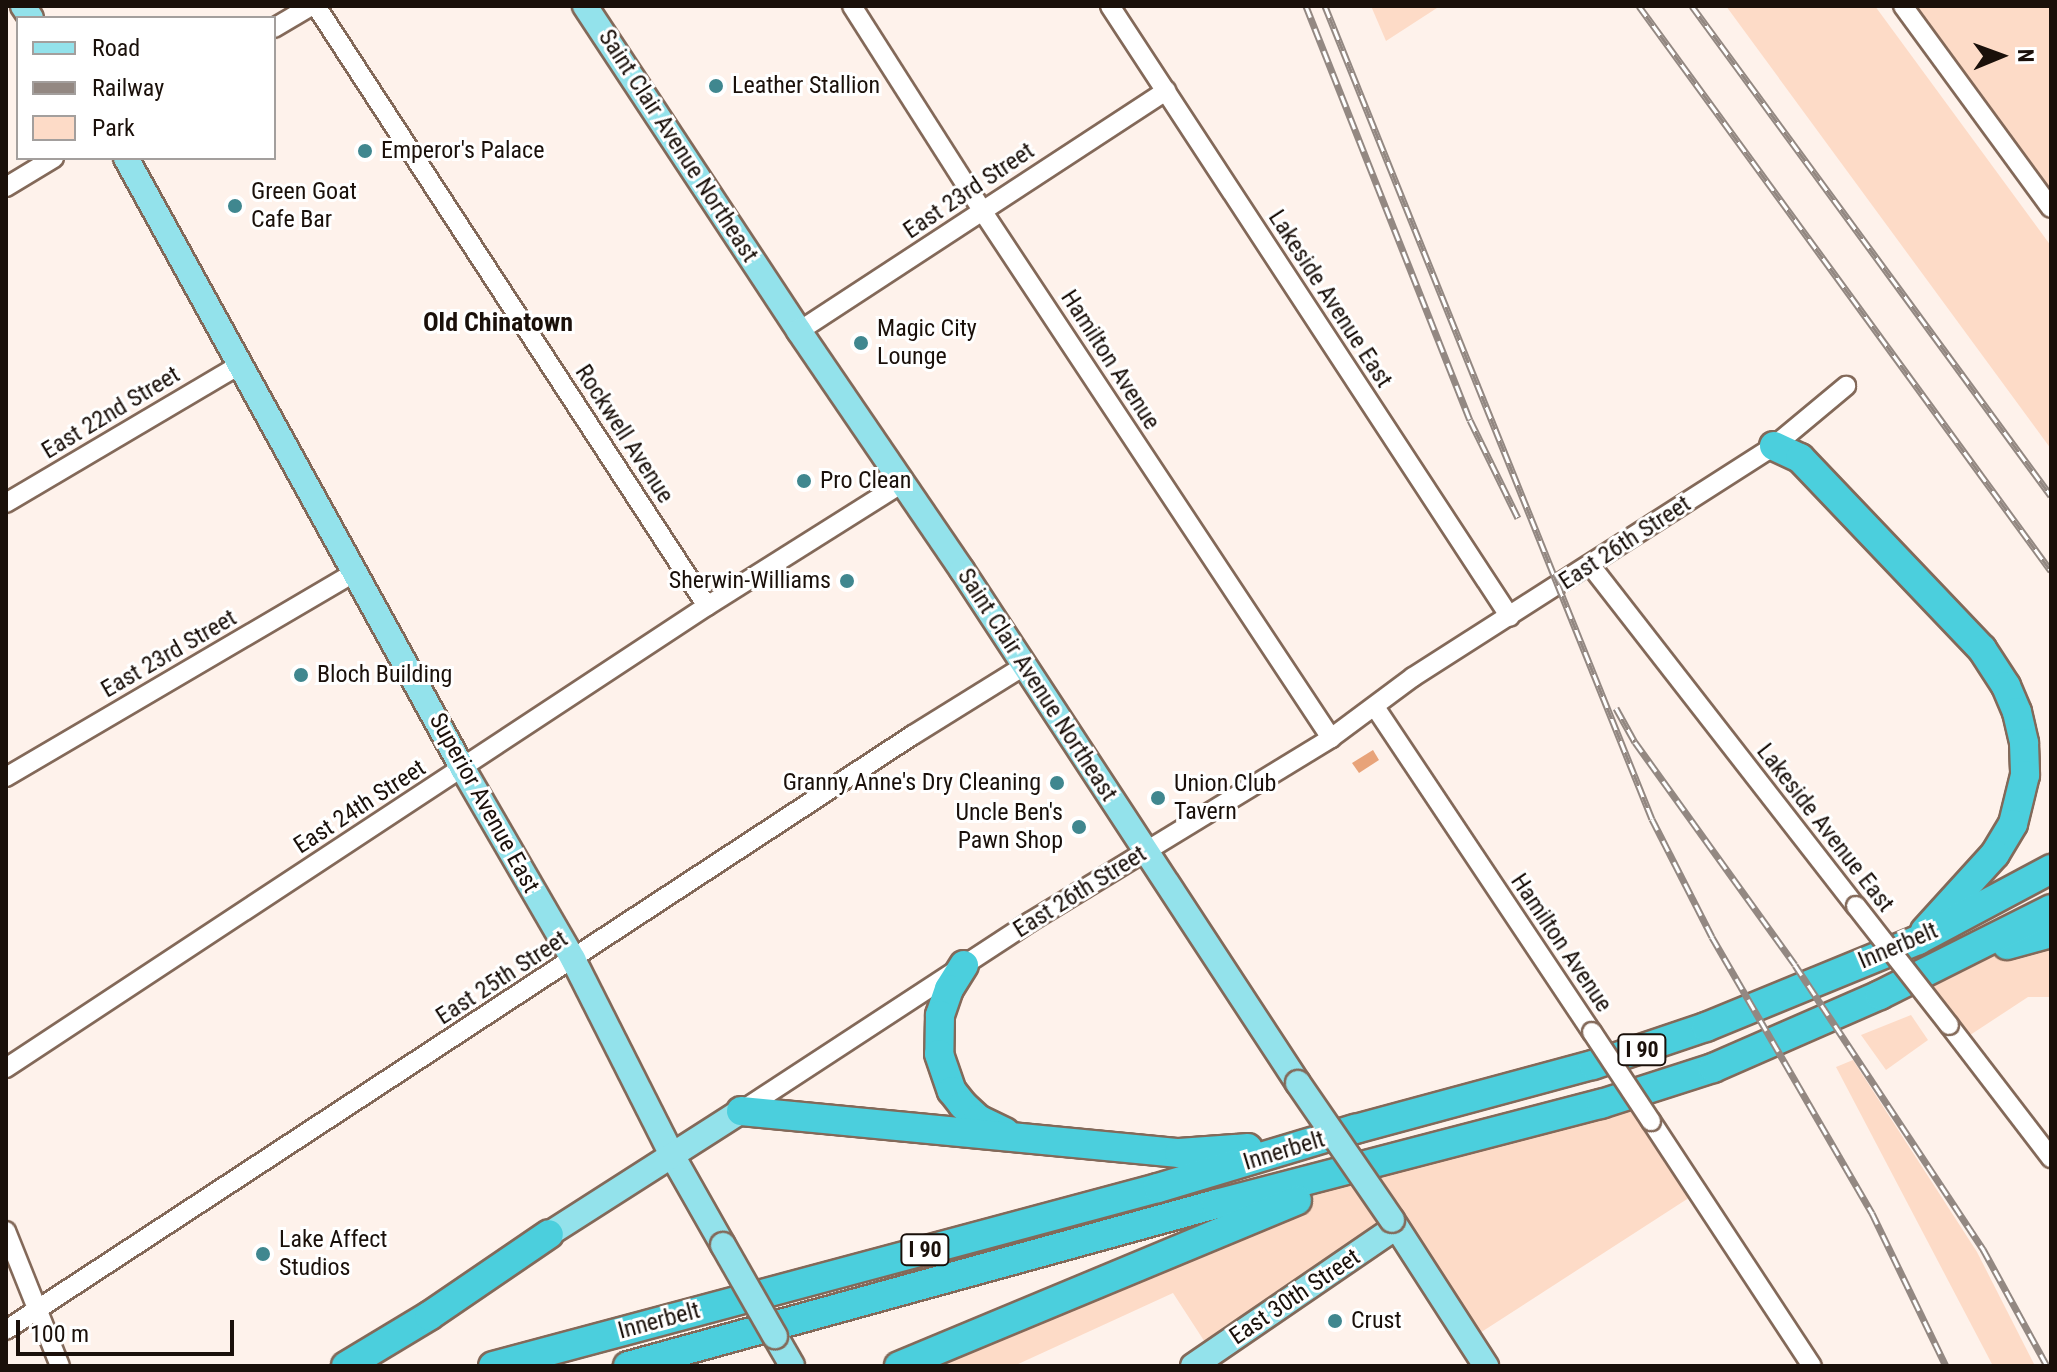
<!DOCTYPE html>
<style>
body{margin:0}
#map{position:relative;width:2057px;height:1372px;overflow:hidden;background:#fef2eb;font-family:"Roboto Condensed",sans-serif}
div>[style]{position:absolute}
[style*='--x']{left:calc(var(--x)*1px);top:calc(var(--y)*1px);width:calc(var(--w)*1px);rotate:calc(var(--a)*1deg)}
.green>*{inset:0;background:#fddbc7}
.water>*{inset:0;background:#e8a379}
.roads{filter:drop-shadow(2px 0 #836959) drop-shadow(-2px 0 #836959) drop-shadow(0 2px #836959) drop-shadow(0 -2px #836959)}
.minor>*{height:18px;margin:-9px;padding:0 9px;transform-origin:9px;border-radius:9px;background:#fff}
.major>*{height:24px;margin:-12px;padding:0 12px;transform-origin:12px;border-radius:12px;background:#93e2eb}
.highway>*{height:28px;margin:-14px;padding:0 14px;transform-origin:14px;border-radius:14px;background:#4bcfdd}
.rail>*{height:7px;margin-top:-3.5px;transform-origin:0;background:repeating-linear-gradient(90deg,#fff 0 12px,#938882 0 24px);box-sizing:border-box;border-block:2px solid #938882}
.bridges{filter:drop-shadow(2px 0 #836959) drop-shadow(-2px 0 #836959) drop-shadow(0 2px #836959) drop-shadow(0 -2px #836959)}
.minor-bridge>*{height:18px;margin:-9px;padding:0 9px;transform-origin:9px;border-radius:9px;background:#fff}
.major-bridge>*{height:24px;margin:-12px;padding:0 12px;transform-origin:12px;border-radius:12px;background:#93e2eb}
.dots>*{width:22px;height:22px;translate:-50% -50%;box-sizing:border-box;border:4px solid #fff;border-radius:50%}
span{translate:-50% -50%;white-space:nowrap;text-align:center;line-height:1.15;-webkit-text-stroke:6px #fff;paint-order:stroke}
.shield-label span{padding:2px 6px;background:#fff;border:2px solid;border-radius:6px;-webkit-text-stroke-width:0}
.shield-label{font-size:22px;color:#1a100a;font-weight:700}
.poi-label{font-size:24px;color:#1a100a}
.left{translate:0 -50%;text-align:left}
.right{translate:-100% -50%;text-align:right}
.street-label{font-size:24px;color:#1a100a}
.neighbourhood-label{font-size:26px;color:#1a100a;font-weight:700}
.frame{position:absolute;inset:0;border:8px solid #1a100a;pointer-events:none}
.legend{position:absolute;left:16px;top:16px;width:260px;height:144px;box-sizing:border-box;background:#fff;border:2px solid #a39f9d;margin:0;padding:10px 14px;list-style:none;font-size:24px;color:#1a100a}
.legend li{display:flex;align-items:center;gap:16px;height:40px}
.legend b{width:40px;border:2px solid #a39f9d}
.north{position:absolute;left:1961px;top:16px;width:80px;height:80px;-webkit-text-stroke:6px #fff;paint-order:stroke;rotate:89deg;font-size:22px;font-weight:700;line-height:32px;text-align:center;color:#1a100a}
.north::after{content:'';display:block;margin:auto;width:28px;height:36px;background:#1a100a;clip-path:polygon(50% 0,100% 100%,50% 72%,0 100%)}
.scale{position:absolute;left:16px;top:1320px;width:218px;height:36px;box-sizing:border-box;border:4px solid #1a100a;border-top:0;padding-left:10px;font-size:24px;line-height:28px;white-space:nowrap;color:#1a100a;-webkit-text-stroke:6px #fff;paint-order:stroke}
</style>
<div id="map">
<div class="green">
<i style="clip-path:polygon(1371px 6px,1440px 6px,1386px 41px)"></i>
<i style="clip-path:polygon(1726px 6px,1875px 6px,2051px 246px,2051px 449px)"></i>
<i style="clip-path:polygon(1915px 6px,2051px 6px,2051px 195px,1967px 77px)"></i>
<i style="clip-path:polygon(2051px 933px,2051px 997px,2028px 997px,1961px 1041px,1916px 983px,1956px 959px)"></i>
<i style="clip-path:polygon(1911px 1015px,1928px 1040px,1886px 1070px,1861px 1035px)"></i>
<i style="clip-path:polygon(1853px 1060px,1977px 1252px,2035px 1366px,1993px 1366px,1836px 1067px)"></i>
<i style="clip-path:polygon(1633px 1093px,1698px 1192px,1469px 1340px,1396px 1228px,1212px 1353px,1173px 1293px,1014px 1366px,899px 1366px,1403px 1158px)"></i>
</div>
<div class="water">
<i style="clip-path:polygon(1373px 750px,1379px 760px,1359px 773px,1352px 763px)"></i>
</div>
<div class="roads">
<div class="minor">
<i style="--x:316;--y:6;--w:716;--a:56.91"></i>
<i style="--x:852;--y:6;--w:244;--a:57.5"></i>
<i style="--x:983;--y:212;--w:631;--a:56.51"></i>
<i style="--x:1110;--y:6;--w:730;--a:56.79"></i>
<i style="--x:1903;--y:6;--w:250;--a:53.8"></i>
<i style="--x:274;--y:28;--w:43;--a:-30.7"></i>
<i style="--x:6;--y:187;--w:56;--a:-31.1"></i>
<i style="--x:799;--y:331;--w:439;--a:-33.2"></i>
<i style="--x:6;--y:503;--w:273;--a:-30.6"></i>
<i style="--x:1591;--y:566;--w:431;--a:52.1"></i>
<i style="--x:1375;--y:707;--w:391;--a:56.3"></i>
<i style="--x:6;--y:777;--w:406;--a:-30.4"></i>
<i style="--x:1949;--y:1025;--w:168;--a:52.5"></i>
<i style="--x:6;--y:1068;--w:840;--a:-33.39"></i>
<i style="--x:707;--y:606;--w:231;--a:-32.2"></i>
<i style="--x:741;--y:1111;--w:345;--a:-33.2"></i>
<i style="--x:1030;--y:922;--w:353;--a:-31.4"></i>
<i style="--x:1331;--y:738;--w:102;--a:-36.6"></i>
<i style="--x:1413;--y:677;--w:429;--a:-32.6"></i>
<i style="--x:1774;--y:446;--w:94;--a:-39.8"></i>
<i style="--x:1651;--y:1121;--w:293;--a:56.7"></i>
<i style="--x:6;--y:1231;--w:145;--a:68.2"></i>
<i style="--x:6;--y:1330;--w:1085;--a:-33.27"></i>
<i style="--x:913;--y:735;--w:131;--a:-31.9"></i>
</div>
<div class="major">
<i style="--x:23;--y:6;--w:14;--a:56"></i>
<i style="--x:585;--y:6;--w:389;--a:56.6"></i>
<i style="--x:799;--y:331;--w:289;--a:55.7"></i>
<i style="--x:962;--y:570;--w:613;--a:56.78"></i>
<i style="--x:126;--y:158;--w:698;--a:61.12"></i>
<i style="--x:463;--y:769;--w:220;--a:59.9"></i>
<i style="--x:573;--y:959;--w:222;--a:63.2"></i>
<i style="--x:673;--y:1157;--w:101;--a:60.4"></i>
<i style="--x:1392;--y:1220;--w:174;--a:57.2"></i>
<i style="--x:549;--y:1234;--w:228;--a:-32.6"></i>
<i style="--x:775;--y:1336;--w:34;--a:60"></i>
<i style="--x:1193;--y:1366;--w:246;--a:-34.4"></i>
</div>
<div class="highway">
<i style="--x:1774;--y:446;--w:29;--a:25"></i>
<i style="--x:1800;--y:458;--w:264;--a:46.4"></i>
<i style="--x:1982;--y:649;--w:44;--a:57"></i>
<i style="--x:2006;--y:686;--w:28;--a:67"></i>
<i style="--x:2017;--y:712;--w:32;--a:77"></i>
<i style="--x:2024;--y:743;--w:32;--a:88"></i>
<i style="--x:2025;--y:775;--w:50;--a:103.8"></i>
<i style="--x:2013;--y:824;--w:35;--a:121"></i>
<i style="--x:1995;--y:854;--w:104;--a:132.3"></i>
<i style="--x:2007;--y:945;--w:46;--a:-15.3"></i>
<i style="--x:964;--y:965;--w:28;--a:122"></i>
<i style="--x:949;--y:989;--w:28;--a:109"></i>
<i style="--x:940;--y:1015;--w:39;--a:91"></i>
<i style="--x:939;--y:1054;--w:39;--a:71"></i>
<i style="--x:952;--y:1091;--w:18;--a:52"></i>
<i style="--x:963;--y:1105;--w:21;--a:43"></i>
<i style="--x:978;--y:1119;--w:30;--a:26"></i>
<i style="--x:741;--y:1111;--w:440;--a:5.5"></i>
<i style="--x:1179;--y:1153;--w:69;--a:-4.1"></i>
<i style="--x:346;--y:1366;--w:97;--a:-31.1"></i>
<i style="--x:429;--y:1316;--w:145;--a:-34.3"></i>
<i style="--x:493;--y:1366;--w:688;--a:-14.99"></i>
<i style="--x:1158;--y:1188;--w:206;--a:-16.7"></i>
<i style="--x:1355;--y:1129;--w:246;--a:-15.1"></i>
<i style="--x:1593;--y:1065;--w:119;--a:-18.6"></i>
<i style="--x:1706;--y:1027;--w:229;--a:-22.3"></i>
<i style="--x:1918;--y:940;--w:151;--a:-28.1"></i>
<i style="--x:628;--y:1366;--w:610;--a:-15.4"></i>
<i style="--x:1216;--y:1204;--w:398;--a:-14.6"></i>
<i style="--x:1601;--y:1104;--w:118;--a:-17.8"></i>
<i style="--x:1713;--y:1068;--w:182;--a:-23.6"></i>
<i style="--x:1880;--y:995;--w:191;--a:-26.7"></i>
<i style="--x:899;--y:1366;--w:431;--a:-22.6"></i>
</div>
</div>
<div class="rail">
<i style="--x:1306;--y:6;--w:445;--a:68.4"></i>
<i style="--x:1470;--y:420;--w:109;--a:63.9"></i>
<i style="--x:1325;--y:6;--w:876;--a:68.09"></i>
<i style="--x:1652;--y:819;--w:132;--a:63"></i>
<i style="--x:1712;--y:937;--w:319;--a:59.9"></i>
<i style="--x:1872;--y:1213;--w:170;--a:64.2"></i>
<i style="--x:1639;--y:6;--w:699;--a:53.9"></i>
<i style="--x:1692;--y:6;--w:607;--a:53.77"></i>
<i style="--x:1616;--y:708;--w:39;--a:61"></i>
<i style="--x:1635;--y:742;--w:274;--a:54.3"></i>
<i style="--x:1795;--y:965;--w:341;--a:56.5"></i>
<i style="--x:1983;--y:1249;--w:133;--a:61.3"></i>
</div>
<div class="bridges">
<div class="minor-bridge">
<i style="--x:1856;--y:906;--w:151;--a:52"></i>
<i style="--x:1592;--y:1032;--w:107;--a:56.5"></i>
</div>
<div class="major-bridge">
<i style="--x:1298;--y:1083;--w:166;--a:55.5"></i>
<i style="--x:723;--y:1245;--w:105;--a:60.3"></i>
</div>
</div>
<div class="dots">
<i style="left:716px;top:86px;background:#40878f"></i>
<i style="left:365px;top:151px;background:#40878f"></i>
<i style="left:235px;top:206px;background:#40878f"></i>
<i style="left:861px;top:343px;background:#40878f"></i>
<i style="left:804px;top:481px;background:#40878f"></i>
<i style="left:847px;top:581px;background:#40878f"></i>
<i style="left:301px;top:675px;background:#40878f"></i>
<i style="left:1057px;top:783px;background:#40878f"></i>
<i style="left:1158px;top:798px;background:#40878f"></i>
<i style="left:1079px;top:827px;background:#40878f"></i>
<i style="left:263px;top:1254px;background:#40878f"></i>
<i style="left:1335px;top:1321px;background:#40878f"></i>
</div>
<div class="shield-label">
<span style="left:1642px;top:1050px">I 90</span>
<span style="left:925px;top:1250px">I 90</span>
</div>
<div class="poi-label">
<span class="left" style="left:732px;top:86px">Leather Stallion</span>
<span class="left" style="left:381px;top:151px">Emperor's Palace</span>
<span class="left" style="left:251px;top:206px">Green Goat<br>Cafe Bar</span>
<span class="left" style="left:877px;top:343px">Magic City<br>Lounge</span>
<span class="left" style="left:820px;top:481px">Pro Clean</span>
<span class="right" style="left:831px;top:581px">Sherwin-Williams</span>
<span class="left" style="left:317px;top:675px">Bloch Building</span>
<span class="right" style="left:1041px;top:783px">Granny Anne's Dry Cleaning</span>
<span class="left" style="left:1174px;top:798px">Union Club<br>Tavern</span>
<span class="right" style="left:1063px;top:827px">Uncle Ben's<br>Pawn Shop</span>
<span class="left" style="left:279px;top:1254px">Lake Affect<br>Studios</span>
<span class="left" style="left:1351px;top:1321px">Crust</span>
</div>
<div class="street-label">
<span style="left:678px;top:146px;rotate:57deg">Saint Clair Avenue Northeast</span>
<span style="left:969px;top:191px;rotate:-34deg">East 23rd Street</span>
<span style="left:1330px;top:299px;rotate:57deg">Lakeside Avenue East</span>
<span style="left:1110px;top:360px;rotate:57deg">Hamilton Avenue</span>
<span style="left:111px;top:413px;rotate:-31deg">East 22nd Street</span>
<span style="left:624px;top:434px;rotate:57deg">Rockwell Avenue</span>
<span style="left:1625px;top:543px;rotate:-33deg">East 26th Street</span>
<span style="left:169px;top:654px;rotate:-30deg">East 23rd Street</span>
<span style="left:1037px;top:685px;rotate:57deg">Saint Clair Avenue Northeast</span>
<span style="left:484px;top:803px;rotate:61deg">Superior Avenue East</span>
<span style="left:360px;top:807px;rotate:-33deg">East 24th Street</span>
<span style="left:1825px;top:828px;rotate:52deg">Lakeside Avenue East</span>
<span style="left:1080px;top:892px;rotate:-32deg">East 26th Street</span>
<span style="left:1561px;top:943px;rotate:56deg">Hamilton Avenue</span>
<span style="left:1898px;top:946px;rotate:-23deg">Innerbelt</span>
<span style="left:502px;top:978px;rotate:-33deg">East 25th Street</span>
<span style="left:1284px;top:1151px;rotate:-17deg">Innerbelt</span>
<span style="left:1295px;top:1297px;rotate:-34deg">East 30th Street</span>
<span style="left:659px;top:1321px;rotate:-15deg">Innerbelt</span>
</div>
<div class="neighbourhood-label">
<span style="left:498px;top:323px">Old Chinatown</span>
</div>
<div class="frame"></div>
<ul class="legend">
<li><b style="height:10px;background:#93e2eb"></b>Road</li>
<li><b style="height:10px;background:#938882"></b>Railway</li>
<li><b style="height:22px;background:#fddbc7"></b>Park</li>
</ul>
<div class="north">N</div>
<div class="scale">100 m</div>
</div>
